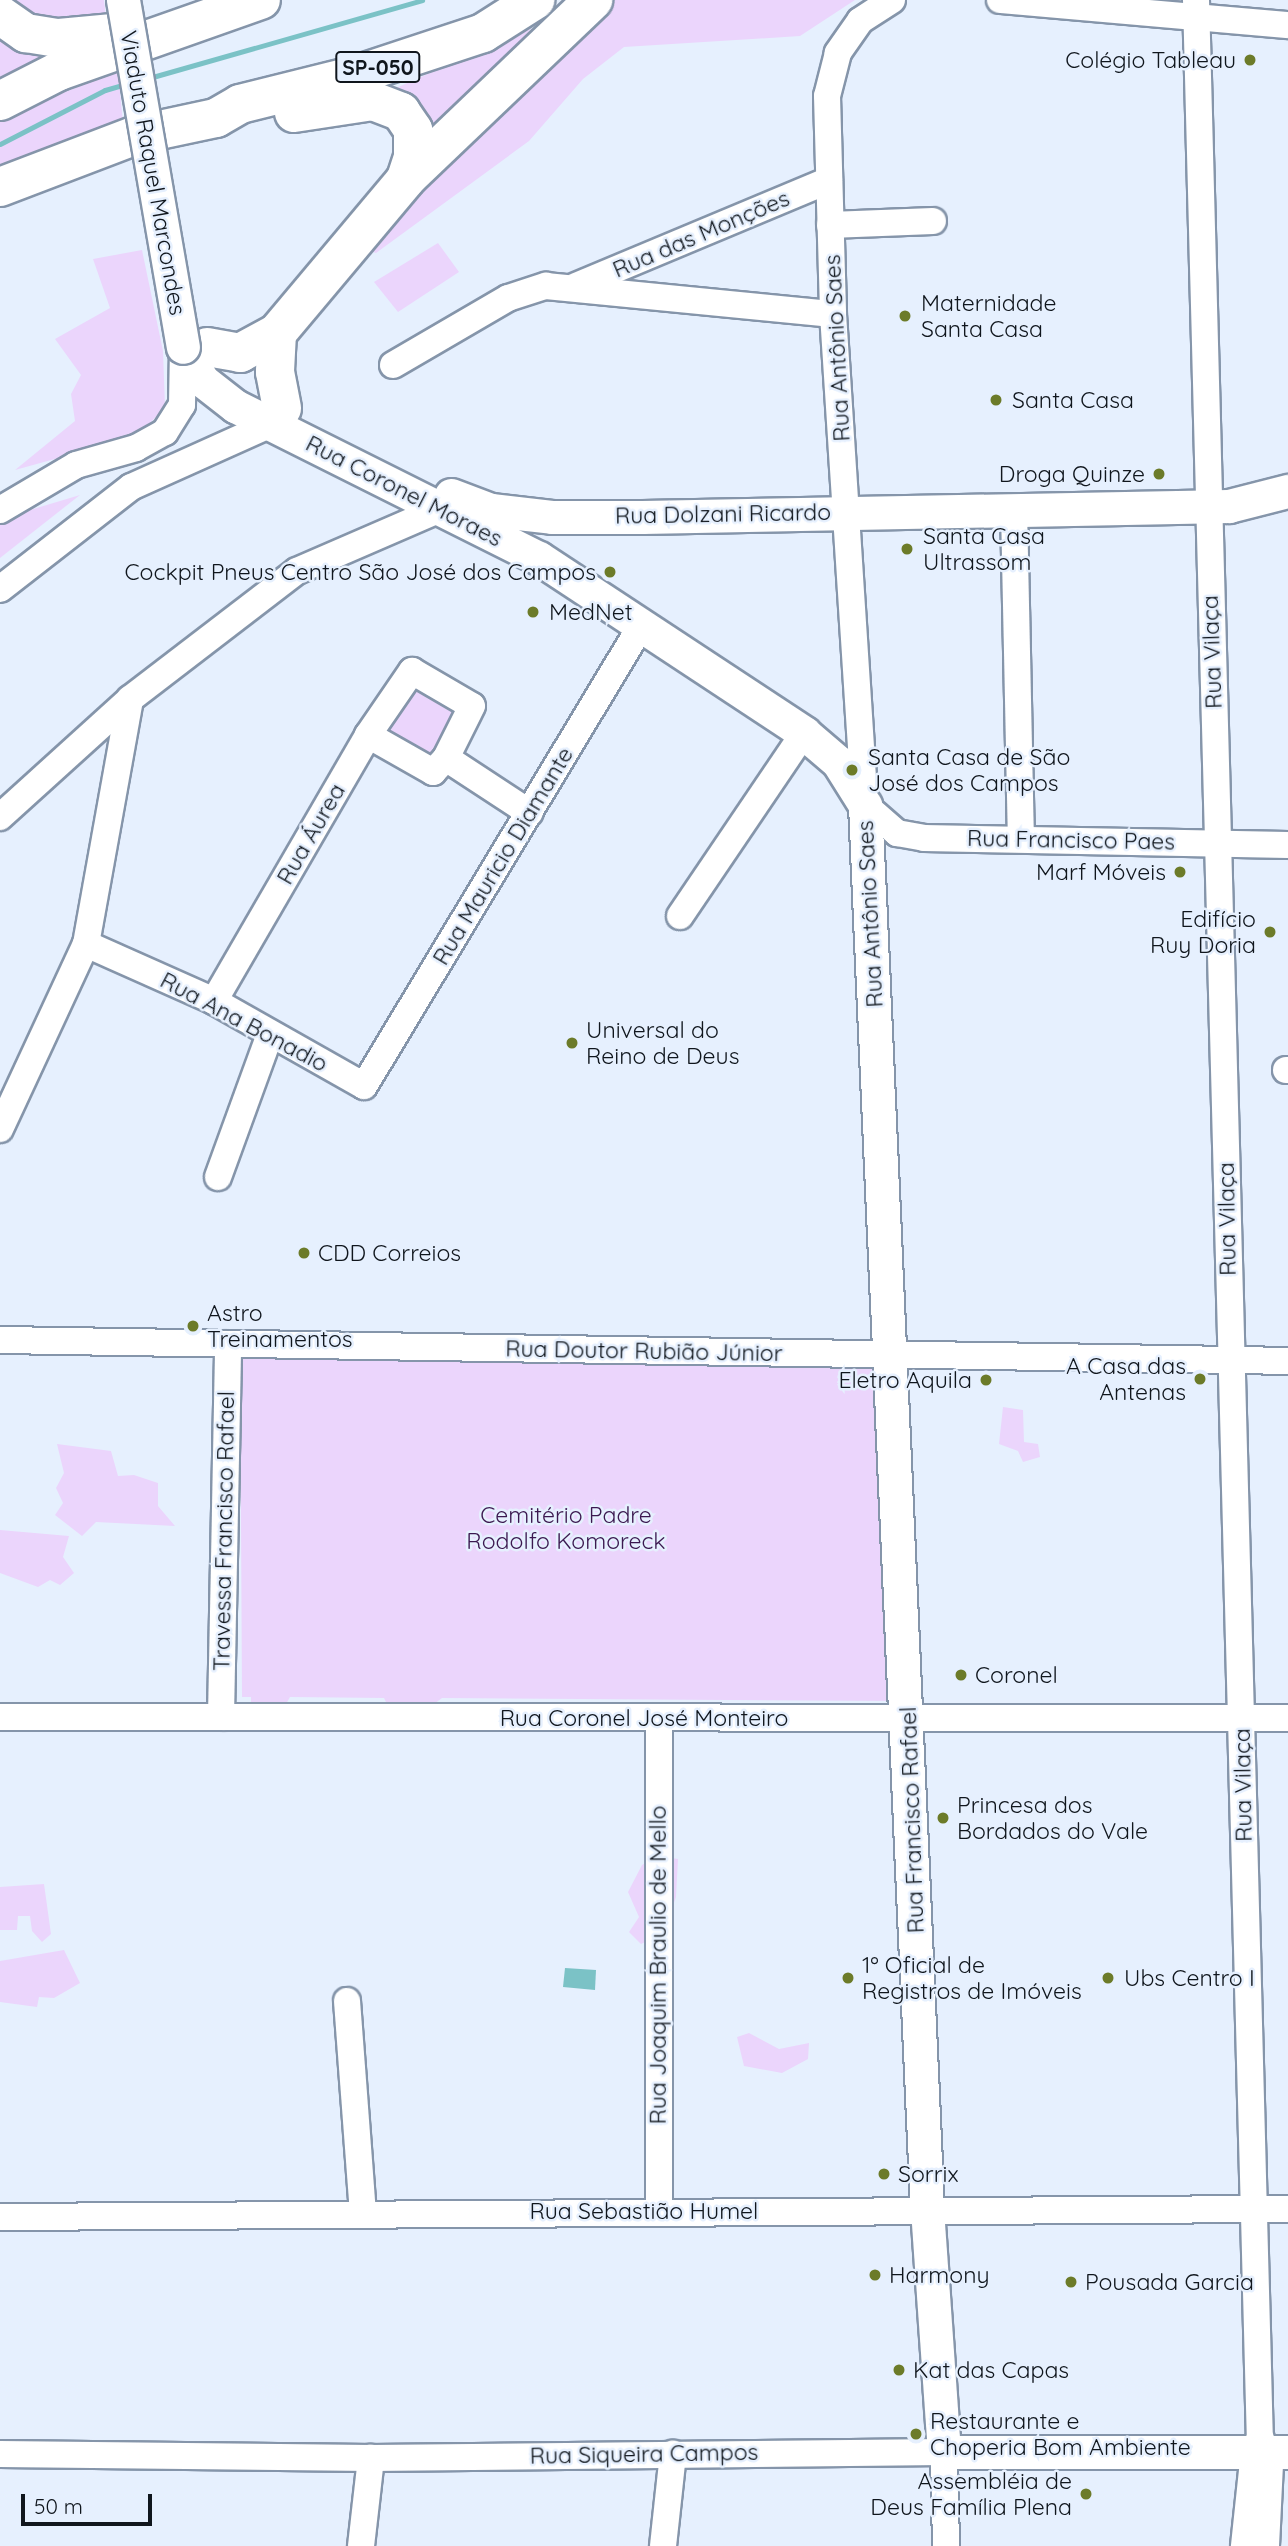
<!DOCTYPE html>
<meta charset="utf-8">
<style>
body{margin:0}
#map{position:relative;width:1288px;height:2546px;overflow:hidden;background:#e6f0fe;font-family:Quicksand,sans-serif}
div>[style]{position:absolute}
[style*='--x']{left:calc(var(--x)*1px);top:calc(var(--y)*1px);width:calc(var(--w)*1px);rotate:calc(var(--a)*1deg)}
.green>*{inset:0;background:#ebd5fc}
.water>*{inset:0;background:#7bc2c6}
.stream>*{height:5px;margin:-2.5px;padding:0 2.5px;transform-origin:2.5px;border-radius:2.5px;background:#7bc2c6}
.roads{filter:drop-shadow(2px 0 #8595aa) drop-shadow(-2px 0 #8595aa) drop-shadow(0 2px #8595aa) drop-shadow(0 -2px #8595aa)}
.minor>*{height:26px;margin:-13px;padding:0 13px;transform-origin:13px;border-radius:13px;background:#fff}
.major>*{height:33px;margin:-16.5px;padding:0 16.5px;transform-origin:16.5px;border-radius:16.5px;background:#fff}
.highway>*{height:38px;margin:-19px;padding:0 19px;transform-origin:19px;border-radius:19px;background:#fff}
.bridges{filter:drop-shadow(2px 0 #8595aa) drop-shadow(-2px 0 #8595aa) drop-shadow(0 2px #8595aa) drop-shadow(0 -2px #8595aa)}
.major-bridge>*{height:33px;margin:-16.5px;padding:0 16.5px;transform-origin:16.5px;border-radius:16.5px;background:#fff}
.dots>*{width:19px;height:19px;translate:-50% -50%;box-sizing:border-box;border:4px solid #e6f0fe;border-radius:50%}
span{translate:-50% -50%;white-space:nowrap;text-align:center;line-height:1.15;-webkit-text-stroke:5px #e6f0fe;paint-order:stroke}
.shield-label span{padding:2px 5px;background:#e6f0fe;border:2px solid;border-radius:5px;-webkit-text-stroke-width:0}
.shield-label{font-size:21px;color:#10161d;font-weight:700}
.poi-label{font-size:23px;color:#10161d}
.right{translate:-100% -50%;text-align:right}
.left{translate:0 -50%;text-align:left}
.street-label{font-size:23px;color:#10161d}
.park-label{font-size:23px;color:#3b1850}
.scale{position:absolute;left:21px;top:2494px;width:131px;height:32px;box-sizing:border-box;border:4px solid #10161d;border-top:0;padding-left:9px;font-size:21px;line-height:24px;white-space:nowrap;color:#10161d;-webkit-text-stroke:5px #e6f0fe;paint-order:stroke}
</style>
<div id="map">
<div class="green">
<i style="clip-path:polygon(6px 0,104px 0,106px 18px,48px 22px,10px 7px)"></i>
<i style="clip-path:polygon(615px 0,855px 0,800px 36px,624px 47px,583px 79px,529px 141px,376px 253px,367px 250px,563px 47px)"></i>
<i style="clip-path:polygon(532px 28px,417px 151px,419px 110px,396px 88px)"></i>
<i style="clip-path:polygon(0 39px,30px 50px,58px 51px,0 89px)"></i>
<i style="clip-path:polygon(118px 71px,123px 123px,0 173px,0 118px)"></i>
<i style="clip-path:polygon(438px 243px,459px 272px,398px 312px,374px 282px)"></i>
<i style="clip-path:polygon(142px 250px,163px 351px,165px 407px,138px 436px,15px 470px,75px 421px,71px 394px,81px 375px,55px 339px,110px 308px,93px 259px)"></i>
<i style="clip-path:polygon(80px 495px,0 558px,0 519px)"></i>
<i style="clip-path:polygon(414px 678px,465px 706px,432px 764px,382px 734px)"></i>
<i style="clip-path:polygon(240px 1355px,877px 1360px,892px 1701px,442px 1698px,426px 1710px,390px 1710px,384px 1698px,290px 1697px,283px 1709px,251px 1705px,251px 1697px,242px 1697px)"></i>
<i style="clip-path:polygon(1003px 1407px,1023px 1410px,1024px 1442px,1038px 1444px,1040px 1457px,1023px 1462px,1018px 1451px,999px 1444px)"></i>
<i style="clip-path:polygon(57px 1444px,111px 1451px,118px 1476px,134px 1475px,158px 1483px,158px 1506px,175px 1526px,96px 1522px,82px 1536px,55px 1515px,63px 1503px,56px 1488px,64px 1473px)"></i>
<i style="clip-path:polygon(0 1530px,69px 1536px,63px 1557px,74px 1573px,60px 1585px,50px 1580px,38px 1587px,0 1573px)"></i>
<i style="clip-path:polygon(658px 1856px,678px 1859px,676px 1897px,663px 1934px,641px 1944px,629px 1932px,639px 1917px,628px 1892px,642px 1865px)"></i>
<i style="clip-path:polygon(44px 1884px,51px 1934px,42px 1942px,32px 1931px,30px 1916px,18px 1916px,17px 1930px,0 1930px,0 1887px)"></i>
<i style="clip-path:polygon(64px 1950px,80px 1983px,54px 1998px,39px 1997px,37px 2007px,0 2002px,0 1961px)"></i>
<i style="clip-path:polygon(749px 2033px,779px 2049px,809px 2043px,808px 2059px,782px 2073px,744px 2066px,737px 2037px)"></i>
</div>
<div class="water">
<i style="clip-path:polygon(565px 1968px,596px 1970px,595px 1990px,563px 1987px)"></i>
</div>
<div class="stream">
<i style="--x:149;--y:78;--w:284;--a:-15.9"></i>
<i style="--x:0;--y:144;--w:118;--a:-27.2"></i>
<i style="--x:105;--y:90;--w:22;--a:-16"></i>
</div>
<div class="roads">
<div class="minor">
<i style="--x:892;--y:0;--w:38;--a:147"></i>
<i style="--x:860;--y:21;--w:39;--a:125"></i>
<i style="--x:838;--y:53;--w:44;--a:104.3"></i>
<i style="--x:827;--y:96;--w:218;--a:88.4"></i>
<i style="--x:833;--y:314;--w:492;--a:86.3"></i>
<i style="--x:865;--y:805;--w:43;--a:41.2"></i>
<i style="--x:897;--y:833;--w:27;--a:10"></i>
<i style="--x:924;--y:838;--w:364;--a:1.1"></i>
<i style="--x:1000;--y:0;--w:289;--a:5"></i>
<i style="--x:1196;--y:0;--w:2438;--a:88.5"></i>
<i style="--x:1260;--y:2437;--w:16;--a:112"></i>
<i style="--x:1254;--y:2452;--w:95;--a:96.1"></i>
<i style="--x:830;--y:225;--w:103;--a:-2.2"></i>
<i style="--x:576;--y:286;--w:274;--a:-22.7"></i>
<i style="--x:393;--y:365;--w:133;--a:-30.2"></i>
<i style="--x:508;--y:298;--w:40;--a:-18"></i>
<i style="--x:546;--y:286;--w:288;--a:5.6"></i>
<i style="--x:1014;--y:509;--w:330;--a:88.8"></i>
<i style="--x:0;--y:510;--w:88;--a:-30.6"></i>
<i style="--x:76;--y:465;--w:62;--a:-15.8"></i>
<i style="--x:136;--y:448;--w:33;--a:-29"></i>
<i style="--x:165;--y:432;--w:32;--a:-58"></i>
<i style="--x:182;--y:405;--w:58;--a:-89"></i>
<i style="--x:0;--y:589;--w:166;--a:-37.9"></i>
<i style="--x:131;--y:487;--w:154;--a:-24.2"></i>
<i style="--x:368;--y:735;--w:75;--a:29.6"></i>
<i style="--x:433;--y:772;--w:19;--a:-47"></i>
<i style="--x:446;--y:758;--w:100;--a:33.2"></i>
<i style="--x:0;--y:817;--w:176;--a:-42.2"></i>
<i style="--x:130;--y:699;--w:210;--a:-37.5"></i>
<i style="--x:297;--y:571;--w:156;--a:-23.4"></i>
<i style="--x:680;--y:916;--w:221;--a:-55.9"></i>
<i style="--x:86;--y:944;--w:140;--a:24"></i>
<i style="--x:214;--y:1001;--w:172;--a:29.5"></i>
<i style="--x:364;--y:1086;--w:537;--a:-58.94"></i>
<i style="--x:214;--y:1001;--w:307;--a:-59.9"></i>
<i style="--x:368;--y:735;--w:78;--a:-55.5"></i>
<i style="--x:412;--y:671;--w:69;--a:30.3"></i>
<i style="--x:472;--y:706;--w:58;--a:116.6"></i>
<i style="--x:1286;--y:1070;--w:2;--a:0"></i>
<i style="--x:0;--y:1129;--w:204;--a:-65.1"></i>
<i style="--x:86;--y:944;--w:249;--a:-79.8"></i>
<i style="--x:218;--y:1177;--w:152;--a:-70"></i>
<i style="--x:0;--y:1340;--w:1288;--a:0.93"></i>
<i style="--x:0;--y:1717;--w:1288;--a:0.04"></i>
<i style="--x:221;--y:1717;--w:373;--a:-88.9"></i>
<i style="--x:347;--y:2001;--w:213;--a:85.7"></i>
<i style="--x:659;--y:2211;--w:491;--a:-90"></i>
<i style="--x:0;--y:2217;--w:1288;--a:-0.36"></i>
<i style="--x:1261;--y:2439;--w:27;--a:70"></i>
<i style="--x:1270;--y:2464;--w:82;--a:92.8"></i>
<i style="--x:0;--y:2454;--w:371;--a:0.6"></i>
<i style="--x:371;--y:2458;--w:573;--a:-0.6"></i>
<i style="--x:944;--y:2452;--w:94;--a:88.8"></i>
<i style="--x:361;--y:2546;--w:89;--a:-83.5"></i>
<i style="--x:663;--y:2546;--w:93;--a:-83.8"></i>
</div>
<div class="major">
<i style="--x:183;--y:347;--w:39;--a:60"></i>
<i style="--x:203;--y:381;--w:41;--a:38"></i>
<i style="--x:235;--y:406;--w:340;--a:26.6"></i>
<i style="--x:539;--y:558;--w:318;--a:33.4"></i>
<i style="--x:804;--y:733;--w:45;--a:40.5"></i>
<i style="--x:838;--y:762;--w:51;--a:57.9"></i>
<i style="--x:865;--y:805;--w:1405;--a:87.47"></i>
<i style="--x:927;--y:2209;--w:244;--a:86"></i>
<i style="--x:944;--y:2452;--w:344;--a:0"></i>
<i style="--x:451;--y:495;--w:43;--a:20.6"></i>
<i style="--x:491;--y:510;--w:61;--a:6.5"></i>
<i style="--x:552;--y:517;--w:90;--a:0"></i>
<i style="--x:642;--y:517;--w:587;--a:-1.07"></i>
<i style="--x:1229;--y:506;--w:61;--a:-14.3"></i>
</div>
<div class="highway">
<i style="--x:0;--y:15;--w:32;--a:35"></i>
<i style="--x:26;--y:33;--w:33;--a:9"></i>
<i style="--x:59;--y:38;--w:65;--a:-5.3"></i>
<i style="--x:0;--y:101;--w:66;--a:-27"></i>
<i style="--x:59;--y:71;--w:214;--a:-19.4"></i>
<i style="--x:294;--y:113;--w:80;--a:-8.6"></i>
<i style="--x:373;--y:101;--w:30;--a:21"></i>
<i style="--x:401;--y:112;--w:22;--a:56"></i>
<i style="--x:413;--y:130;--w:27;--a:90"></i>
<i style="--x:413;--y:157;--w:23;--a:108"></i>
<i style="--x:0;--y:187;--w:146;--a:-20.9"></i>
<i style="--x:136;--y:135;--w:82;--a:-12"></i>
<i style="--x:216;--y:118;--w:28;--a:-30"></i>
<i style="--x:240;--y:104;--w:120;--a:-14"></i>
<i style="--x:356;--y:75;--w:134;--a:-18.3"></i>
<i style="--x:483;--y:33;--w:62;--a:-32.4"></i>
<i style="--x:277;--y:333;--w:39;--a:93"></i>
<i style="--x:275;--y:372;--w:37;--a:79"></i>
<i style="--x:207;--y:347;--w:34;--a:10"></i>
<i style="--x:240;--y:353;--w:42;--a:-28.4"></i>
<i style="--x:277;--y:333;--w:201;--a:-50"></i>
<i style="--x:406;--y:179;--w:259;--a:-43.7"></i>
</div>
</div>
<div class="bridges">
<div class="major-bridge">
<i style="--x:123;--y:0;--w:352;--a:80.2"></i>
</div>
</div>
<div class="dots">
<i style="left:1250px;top:60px;background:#6c7b29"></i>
<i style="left:905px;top:316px;background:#6c7b29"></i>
<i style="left:996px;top:400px;background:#6c7b29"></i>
<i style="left:1159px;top:474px;background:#6c7b29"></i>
<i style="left:907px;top:549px;background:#6c7b29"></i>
<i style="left:610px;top:572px;background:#6c7b29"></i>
<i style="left:533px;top:612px;background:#6c7b29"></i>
<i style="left:852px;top:770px;background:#6c7b29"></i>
<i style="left:1180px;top:872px;background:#6c7b29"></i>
<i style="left:1270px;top:932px;background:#6c7b29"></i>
<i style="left:572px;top:1043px;background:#6c7b29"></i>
<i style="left:304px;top:1253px;background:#6c7b29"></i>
<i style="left:193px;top:1326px;background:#6c7b29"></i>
<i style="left:1200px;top:1379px;background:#6c7b29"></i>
<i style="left:986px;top:1380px;background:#6c7b29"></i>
<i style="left:961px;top:1675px;background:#6c7b29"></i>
<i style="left:943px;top:1818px;background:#6c7b29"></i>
<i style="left:848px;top:1978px;background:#6c7b29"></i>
<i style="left:1108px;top:1978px;background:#6c7b29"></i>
<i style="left:884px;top:2174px;background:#6c7b29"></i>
<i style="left:875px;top:2275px;background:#6c7b29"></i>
<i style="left:1071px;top:2282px;background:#6c7b29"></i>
<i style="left:899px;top:2370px;background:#6c7b29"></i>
<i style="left:916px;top:2434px;background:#6c7b29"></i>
<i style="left:1086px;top:2494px;background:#6c7b29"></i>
</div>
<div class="shield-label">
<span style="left:378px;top:67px">SP-050</span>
</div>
<div class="poi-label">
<span class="right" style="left:1236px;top:60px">Colégio Tableau</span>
<span class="left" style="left:921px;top:316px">Maternidade<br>Santa Casa</span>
<span class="left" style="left:1012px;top:400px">Santa Casa</span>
<span class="right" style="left:1145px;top:474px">Droga Quinze</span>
<span class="left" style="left:923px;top:549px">Santa Casa<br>Ultrassom</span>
<span class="right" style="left:596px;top:572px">Cockpit Pneus Centro São José dos Campos</span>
<span class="left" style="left:549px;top:612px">MedNet</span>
<span class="left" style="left:868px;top:770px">Santa Casa de São<br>José dos Campos</span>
<span class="right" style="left:1166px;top:872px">Marf Móveis</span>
<span class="right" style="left:1256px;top:932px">Edifício<br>Ruy Doria</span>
<span class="left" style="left:586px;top:1043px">Universal do<br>Reino de Deus</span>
<span class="left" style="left:318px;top:1253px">CDD Correios</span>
<span class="left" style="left:207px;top:1326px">Astro<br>Treinamentos</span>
<span class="right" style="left:1186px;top:1379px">A Casa das<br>Antenas</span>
<span class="right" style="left:972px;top:1380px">Eletro Aquila</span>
<span class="left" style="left:975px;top:1675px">Coronel</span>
<span class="left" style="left:957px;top:1818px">Princesa dos<br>Bordados do Vale</span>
<span class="left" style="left:862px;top:1978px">1º Oficial de<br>Registros de Imóveis</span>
<span class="left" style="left:1124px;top:1978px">Ubs Centro I</span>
<span class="left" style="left:898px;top:2174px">Sorrix</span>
<span class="left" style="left:889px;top:2275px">Harmony</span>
<span class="left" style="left:1085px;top:2282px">Pousada Garcia</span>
<span class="left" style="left:913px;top:2370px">Kat das Capas</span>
<span class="left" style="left:930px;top:2434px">Restaurante e<br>Choperia Bom Ambiente</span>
<span class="right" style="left:1072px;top:2494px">Assembléia de<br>Deus Família Plena</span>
</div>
<div class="street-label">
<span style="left:153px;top:173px;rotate:80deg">Viaduto Raquel Marcondes</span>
<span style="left:701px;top:234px;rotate:-23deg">Rua das Monções</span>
<span style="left:837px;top:348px;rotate:-93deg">Rua Antônio Saes</span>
<span style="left:404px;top:491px;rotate:27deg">Rua Coronel Moraes</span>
<span style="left:723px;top:514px;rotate:-1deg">Rua Dolzani Ricardo</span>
<span style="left:1212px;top:652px;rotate:-92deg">Rua Vilaça</span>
<span style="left:311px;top:834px;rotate:-60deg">Rua Áurea</span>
<span style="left:1071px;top:840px;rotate:1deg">Rua Francisco Paes</span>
<span style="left:503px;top:856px;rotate:-59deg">Rua Mauricio Diamante</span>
<span style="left:870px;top:914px;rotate:-93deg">Rua Antônio Saes</span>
<span style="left:244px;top:1022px;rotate:28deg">Rua Ana Bonadio</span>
<span style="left:1227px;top:1219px;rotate:-91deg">Rua Vilaça</span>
<span style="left:644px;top:1351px;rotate:1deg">Rua Doutor Rubião Júnior</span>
<span style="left:224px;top:1531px;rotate:-89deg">Travessa Francisco Rafael</span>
<span style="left:644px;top:1718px">Rua Coronel José Monteiro</span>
<span style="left:1243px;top:1785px;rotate:-91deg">Rua Vilaça</span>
<span style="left:912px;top:1820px;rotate:-92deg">Rua Francisco Rafael</span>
<span style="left:658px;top:1965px;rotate:-90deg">Rua Joaquim Braulio de Mello</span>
<span style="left:644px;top:2211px">Rua Sebastião Humel</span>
<span style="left:644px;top:2454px;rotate:-1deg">Rua Siqueira Campos</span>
</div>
<div class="park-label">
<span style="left:566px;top:1528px">Cemitério Padre<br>Rodolfo Komoreck</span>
</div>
<div class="scale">50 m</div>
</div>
